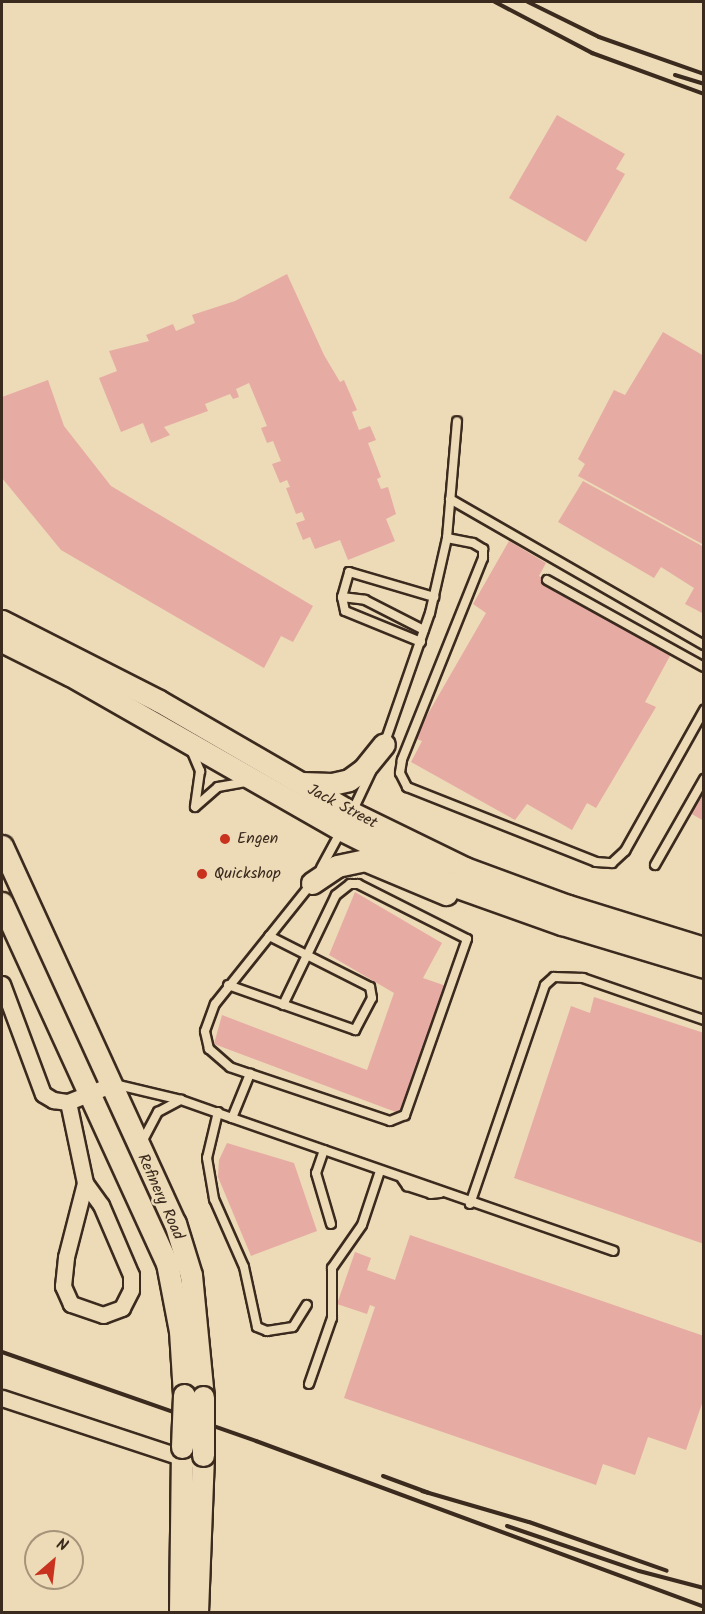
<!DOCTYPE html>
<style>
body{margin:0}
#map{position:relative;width:705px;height:1614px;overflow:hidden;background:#eddab7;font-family:Kalam,sans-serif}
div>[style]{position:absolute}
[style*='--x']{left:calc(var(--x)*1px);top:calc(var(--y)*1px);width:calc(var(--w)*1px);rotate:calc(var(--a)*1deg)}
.building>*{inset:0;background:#e6aca4}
.roads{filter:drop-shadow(2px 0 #3b2a1e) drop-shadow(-2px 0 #3b2a1e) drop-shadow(0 2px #3b2a1e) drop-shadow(0 -2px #3b2a1e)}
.service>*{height:8px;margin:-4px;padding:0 4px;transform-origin:4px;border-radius:4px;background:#eddab7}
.minor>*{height:15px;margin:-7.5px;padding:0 7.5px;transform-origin:7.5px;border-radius:7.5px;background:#eddab7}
.secondary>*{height:21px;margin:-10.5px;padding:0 10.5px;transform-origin:10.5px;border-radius:10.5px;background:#eddab7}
.rail>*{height:4px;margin:-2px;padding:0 2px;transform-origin:2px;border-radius:2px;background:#3b2a1e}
.bridges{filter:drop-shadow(2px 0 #3b2a1e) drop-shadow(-2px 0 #3b2a1e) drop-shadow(0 2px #3b2a1e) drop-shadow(0 -2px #3b2a1e)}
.secondary-bridge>*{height:21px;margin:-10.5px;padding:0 10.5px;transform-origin:10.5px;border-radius:10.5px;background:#eddab7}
.dots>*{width:16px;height:16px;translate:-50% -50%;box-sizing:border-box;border:3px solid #eddab7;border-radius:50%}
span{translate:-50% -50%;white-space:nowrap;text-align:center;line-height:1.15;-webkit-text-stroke:5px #eddab7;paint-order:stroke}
.street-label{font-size:16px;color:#3b2a1e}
.poi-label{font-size:16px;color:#3b2a1e}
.left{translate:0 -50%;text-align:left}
.frame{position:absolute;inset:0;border:3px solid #3b2a1e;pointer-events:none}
.north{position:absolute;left:24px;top:1530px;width:60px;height:60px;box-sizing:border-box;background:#eddab7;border:2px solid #a6947a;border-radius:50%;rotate:28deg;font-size:16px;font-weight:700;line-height:24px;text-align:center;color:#3b2a1e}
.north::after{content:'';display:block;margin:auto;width:21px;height:27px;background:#c8321e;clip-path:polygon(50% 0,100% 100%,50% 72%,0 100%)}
</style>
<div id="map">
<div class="building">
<i style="clip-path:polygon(557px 115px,625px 154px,616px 169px,625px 174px,586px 242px,509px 198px)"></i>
<i style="clip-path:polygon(287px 274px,324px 355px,340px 382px,344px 380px,357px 410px,352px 412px,359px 430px,370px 426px,376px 440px,368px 443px,381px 477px,377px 479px,381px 489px,388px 487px,396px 514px,386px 519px,395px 541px,348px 560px,340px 540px,315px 549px,310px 537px,303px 540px,296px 523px,305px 520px,302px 512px,296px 514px,286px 488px,290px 487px,287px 480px,280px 483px,272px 464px,281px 461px,273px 441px,267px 443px,261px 428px,267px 426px,249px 383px,236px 389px,239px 397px,233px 399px,230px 394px,205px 404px,208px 411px,164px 427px,170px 435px,151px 443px,143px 423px,121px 432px,99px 378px,117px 371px,109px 351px,149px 341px,146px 335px,173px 324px,176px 331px,195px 323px,192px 315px,235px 301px)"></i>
<i style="clip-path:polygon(663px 332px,704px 356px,704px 545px,578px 476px,585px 464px,578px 459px,614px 390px,625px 395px)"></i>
<i style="clip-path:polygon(48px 380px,64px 426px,111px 486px,313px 606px,293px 642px,281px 636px,264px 668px,61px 550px,2px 478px,2px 397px)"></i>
<i style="clip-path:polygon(583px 481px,704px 547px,704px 614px,685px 604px,694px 588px,661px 567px,654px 578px,558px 522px)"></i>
<i style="clip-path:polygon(509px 541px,546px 563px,539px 576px,671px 654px,645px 702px,656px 707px,596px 808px,587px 803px,572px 830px,527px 804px,515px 820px,411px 762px,422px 741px,414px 738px,486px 613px,473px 604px)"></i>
<i style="clip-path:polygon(704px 788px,704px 821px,690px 813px)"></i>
<i style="clip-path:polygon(355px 892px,442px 943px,423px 978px,449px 987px,401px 1114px,214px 1044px,222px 1015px,367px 1070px,394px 993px,329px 955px)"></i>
<i style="clip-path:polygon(594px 997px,704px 1033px,704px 1244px,514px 1178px,571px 1006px,590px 1013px)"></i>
<i style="clip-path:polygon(227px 1143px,294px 1163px,317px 1231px,251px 1256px,218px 1177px,219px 1160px)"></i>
<i style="clip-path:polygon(410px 1235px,704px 1336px,704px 1398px,686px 1450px,648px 1437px,635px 1475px,603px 1464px,596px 1485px,344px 1398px,375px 1307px,370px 1305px,367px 1314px,337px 1304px,355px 1252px,371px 1258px,367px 1270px,395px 1280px)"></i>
</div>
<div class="roads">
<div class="service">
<i style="--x:450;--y:499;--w:293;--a:29.9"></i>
<i style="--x:447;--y:538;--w:26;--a:11"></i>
<i style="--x:473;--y:543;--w:12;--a:31"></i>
<i style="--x:483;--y:549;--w:9;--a:90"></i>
<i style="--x:483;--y:558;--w:218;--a:111.9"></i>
<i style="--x:402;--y:760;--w:13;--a:99"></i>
<i style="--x:400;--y:773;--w:16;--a:63"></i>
<i style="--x:407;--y:787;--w:203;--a:21.6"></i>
<i style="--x:596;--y:862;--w:16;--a:4"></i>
<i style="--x:612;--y:863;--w:18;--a:-43"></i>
<i style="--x:625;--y:851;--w:162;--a:-60.7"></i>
<i style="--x:547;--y:580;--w:179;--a:29"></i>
<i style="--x:342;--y:597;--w:23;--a:7"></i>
<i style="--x:365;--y:600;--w:66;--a:27"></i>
<i style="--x:421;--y:642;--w:82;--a:-157.8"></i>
<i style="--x:345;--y:611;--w:14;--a:-102"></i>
<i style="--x:342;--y:597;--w:26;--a:-74"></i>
<i style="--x:349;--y:572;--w:89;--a:16.4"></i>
<i style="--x:385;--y:742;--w:137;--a:-70.8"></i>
<i style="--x:430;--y:613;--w:77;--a:-77.2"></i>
<i style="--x:447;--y:538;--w:117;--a:-85.1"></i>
<i style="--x:192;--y:752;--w:21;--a:67"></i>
<i style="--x:200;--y:771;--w:36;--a:98"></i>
<i style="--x:195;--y:807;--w:30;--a:-41"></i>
<i style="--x:218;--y:787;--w:28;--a:-10"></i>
<i style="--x:353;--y:810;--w:42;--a:-64.7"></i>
<i style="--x:655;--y:865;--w:99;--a:-60.3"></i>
<i style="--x:321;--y:868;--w:42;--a:-61.6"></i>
<i style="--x:228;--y:985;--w:135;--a:19.5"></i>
<i style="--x:355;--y:1030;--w:36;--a:-62"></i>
<i style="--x:372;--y:998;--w:11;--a:-100"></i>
<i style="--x:370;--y:987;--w:113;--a:-153.2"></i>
<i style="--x:283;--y:1005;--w:122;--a:-64.3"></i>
<i style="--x:336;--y:895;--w:18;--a:-38"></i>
<i style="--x:350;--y:884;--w:8;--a:0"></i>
<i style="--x:358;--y:884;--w:122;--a:26.8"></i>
<i style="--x:467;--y:939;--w:187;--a:109.4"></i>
<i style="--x:405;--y:1115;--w:16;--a:158"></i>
<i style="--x:390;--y:1121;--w:148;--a:-161.4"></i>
<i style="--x:250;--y:1074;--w:21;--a:-161"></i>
<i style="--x:230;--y:1067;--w:28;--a:-139"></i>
<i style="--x:209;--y:1049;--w:18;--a:-103"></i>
<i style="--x:205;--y:1031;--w:29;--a:-70"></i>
<i style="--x:215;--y:1004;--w:155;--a:-51.3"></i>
<i style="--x:114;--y:1084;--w:69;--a:13.4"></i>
<i style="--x:181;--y:1100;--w:54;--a:19.4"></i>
<i style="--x:232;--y:1118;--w:48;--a:-67.8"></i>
<i style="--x:218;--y:1112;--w:47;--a:103.4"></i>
<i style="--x:207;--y:1158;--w:42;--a:80.3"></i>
<i style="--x:214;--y:1199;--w:74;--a:66.2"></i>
<i style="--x:244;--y:1267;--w:61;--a:77.8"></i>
<i style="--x:257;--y:1327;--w:11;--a:22"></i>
<i style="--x:267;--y:1331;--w:26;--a:-9"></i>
<i style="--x:293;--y:1327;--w:26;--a:-58"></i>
<i style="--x:232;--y:1118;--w:404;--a:19.2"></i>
<i style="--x:143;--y:1140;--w:32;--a:-62"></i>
<i style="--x:158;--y:1112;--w:26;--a:-28"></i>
<i style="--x:324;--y:1150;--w:24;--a:109"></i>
<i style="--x:316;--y:1173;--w:53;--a:73.6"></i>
<i style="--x:402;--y:1179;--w:9;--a:54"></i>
<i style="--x:407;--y:1186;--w:25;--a:18"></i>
<i style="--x:431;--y:1194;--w:9;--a:-6"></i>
<i style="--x:470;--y:1204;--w:231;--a:-71.1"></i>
<i style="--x:545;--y:985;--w:12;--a:-42"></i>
<i style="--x:554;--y:977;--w:29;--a:2"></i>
<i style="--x:583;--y:978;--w:128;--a:19.1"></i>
<i style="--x:309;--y:1384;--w:70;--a:-70.8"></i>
<i style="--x:332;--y:1318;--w:50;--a:-90"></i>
<i style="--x:332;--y:1268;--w:52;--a:-55.1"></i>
<i style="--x:362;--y:1225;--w:57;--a:-71.6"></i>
</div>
<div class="minor">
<i style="--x:2;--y:984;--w:117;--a:69.6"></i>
<i style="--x:43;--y:1094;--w:12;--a:31"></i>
<i style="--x:53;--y:1100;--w:15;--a:8"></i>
<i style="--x:68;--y:1102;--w:48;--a:-21.8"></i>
<i style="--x:68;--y:1102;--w:83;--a:78.1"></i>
<i style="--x:85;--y:1183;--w:27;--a:54"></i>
<i style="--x:101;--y:1205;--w:76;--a:66.8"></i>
<i style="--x:131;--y:1275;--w:15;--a:90"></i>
<i style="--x:131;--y:1290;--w:20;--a:117"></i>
<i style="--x:122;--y:1308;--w:20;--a:160"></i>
<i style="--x:103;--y:1315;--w:34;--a:-161"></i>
<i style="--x:71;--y:1304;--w:20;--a:-114"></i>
<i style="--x:63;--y:1286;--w:29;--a:-84"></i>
<i style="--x:66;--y:1257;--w:76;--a:-75.6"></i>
<i style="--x:2;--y:1398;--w:197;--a:18.3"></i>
</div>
<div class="secondary">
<i style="--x:2;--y:621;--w:176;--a:27"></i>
<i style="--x:159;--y:701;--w:223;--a:30.1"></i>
<i style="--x:352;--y:813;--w:126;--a:26"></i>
<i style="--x:465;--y:868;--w:110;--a:20.3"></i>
<i style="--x:568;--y:906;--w:142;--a:17.2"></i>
<i style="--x:2;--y:641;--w:76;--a:26.6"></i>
<i style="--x:70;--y:675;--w:313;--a:29.7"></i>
<i style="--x:342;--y:830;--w:126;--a:26.4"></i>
<i style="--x:455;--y:886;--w:114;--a:19.6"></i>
<i style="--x:562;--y:924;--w:148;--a:16.8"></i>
<i style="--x:302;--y:783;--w:30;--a:2"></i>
<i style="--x:332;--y:784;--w:17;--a:-13"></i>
<i style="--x:349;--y:780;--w:17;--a:-36"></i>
<i style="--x:363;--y:770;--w:33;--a:-51"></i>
<i style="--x:2;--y:846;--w:415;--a:65.4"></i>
<i style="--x:175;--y:1223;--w:54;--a:72.9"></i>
<i style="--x:191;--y:1275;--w:123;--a:84.4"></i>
<i style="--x:312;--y:883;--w:30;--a:-34"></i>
<i style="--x:337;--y:866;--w:29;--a:-12"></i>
<i style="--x:365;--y:860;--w:88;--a:22.8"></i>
<i style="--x:2;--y:903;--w:396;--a:65.4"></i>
<i style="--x:167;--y:1263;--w:69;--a:79.2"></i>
<i style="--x:180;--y:1331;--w:64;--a:86.4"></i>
<i style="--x:180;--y:1612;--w:165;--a:-89.3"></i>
<i style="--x:197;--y:1612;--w:157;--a:-87.8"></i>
</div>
</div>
<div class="rail">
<i style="--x:495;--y:2;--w:110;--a:27.7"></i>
<i style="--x:592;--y:53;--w:119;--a:20.1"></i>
<i style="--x:528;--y:2;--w:79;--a:26.2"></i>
<i style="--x:599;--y:37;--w:111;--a:19.4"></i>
<i style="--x:675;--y:75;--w:30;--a:17"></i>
<i style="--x:2;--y:1352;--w:269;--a:19.3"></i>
<i style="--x:256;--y:1441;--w:478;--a:20.3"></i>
<i style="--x:383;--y:1476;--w:49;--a:20.3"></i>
<i style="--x:422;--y:1491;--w:111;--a:16.2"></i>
<i style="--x:529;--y:1522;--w:146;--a:19.5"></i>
<i style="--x:507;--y:1526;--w:139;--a:18.8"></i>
<i style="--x:639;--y:1571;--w:67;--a:14.7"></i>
</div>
<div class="bridges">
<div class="secondary-bridge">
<i style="--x:203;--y:1397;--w:58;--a:90"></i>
<i style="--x:182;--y:1447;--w:52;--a:-87.8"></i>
</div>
</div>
<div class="dots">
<i style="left:225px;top:839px;background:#c8321e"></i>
<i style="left:202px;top:874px;background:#c8321e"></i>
</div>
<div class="street-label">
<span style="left:342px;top:807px;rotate:28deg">Jack Street</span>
<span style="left:160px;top:1197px;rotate:66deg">Refinery Road</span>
</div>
<div class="poi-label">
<span class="left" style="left:237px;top:839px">Engen</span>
<span class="left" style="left:214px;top:874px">Quickshop</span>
</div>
<div class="frame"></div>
<div class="north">N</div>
</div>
